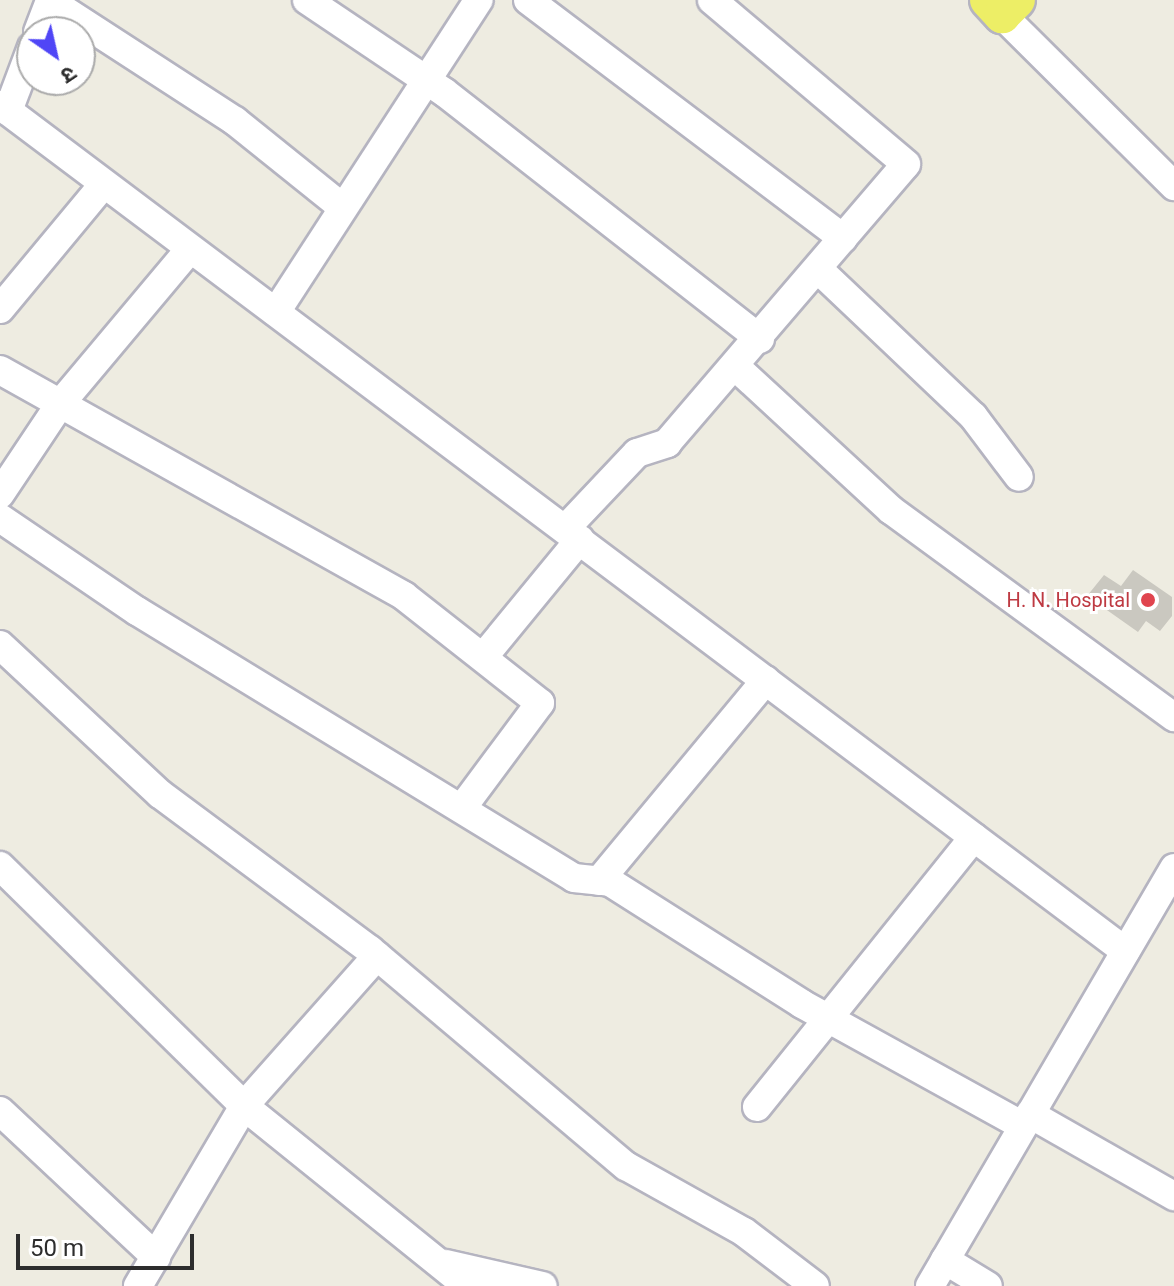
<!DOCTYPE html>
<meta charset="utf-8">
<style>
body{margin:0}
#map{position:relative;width:1174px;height:1286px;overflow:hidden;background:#eeece1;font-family:Roboto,"Noto Sans Devanagari",sans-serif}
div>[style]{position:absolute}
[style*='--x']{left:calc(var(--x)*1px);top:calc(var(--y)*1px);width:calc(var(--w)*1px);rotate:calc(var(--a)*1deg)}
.building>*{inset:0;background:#cac8c0}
.roads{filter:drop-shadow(2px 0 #b5b4c0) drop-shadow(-2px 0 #b5b4c0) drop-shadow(0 2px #b5b4c0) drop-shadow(0 -2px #b5b4c0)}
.minor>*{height:28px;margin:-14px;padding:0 14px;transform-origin:14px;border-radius:14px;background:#fff}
.major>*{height:36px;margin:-18px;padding:0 18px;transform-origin:18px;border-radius:18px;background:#edee66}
.dots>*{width:22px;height:22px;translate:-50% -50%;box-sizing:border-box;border:4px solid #fff;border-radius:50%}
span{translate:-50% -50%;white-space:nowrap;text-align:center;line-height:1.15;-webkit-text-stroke:6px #fff;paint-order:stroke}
.health-label{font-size:20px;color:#be3a42}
.right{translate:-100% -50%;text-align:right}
.north{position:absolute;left:16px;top:16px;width:80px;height:80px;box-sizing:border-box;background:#fff;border:2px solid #ababab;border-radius:50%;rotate:146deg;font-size:22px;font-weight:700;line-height:32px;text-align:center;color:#2d2d2d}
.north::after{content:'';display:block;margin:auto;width:28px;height:36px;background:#5046f6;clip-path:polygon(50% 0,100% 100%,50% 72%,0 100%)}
.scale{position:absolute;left:16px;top:1234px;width:178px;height:36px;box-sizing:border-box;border:4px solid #2d2d2d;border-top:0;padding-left:10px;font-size:24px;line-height:28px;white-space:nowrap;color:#2d2d2d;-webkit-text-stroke:6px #fff;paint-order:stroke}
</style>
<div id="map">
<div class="building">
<i style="clip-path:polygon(1133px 570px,1172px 597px,1172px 616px,1160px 631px,1146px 621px,1138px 632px,1087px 596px,1104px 575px,1121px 586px)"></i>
</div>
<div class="roads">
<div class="minor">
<i style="--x:307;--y:0;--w:165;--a:33.9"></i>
<i style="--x:444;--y:92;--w:401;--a:38"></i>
<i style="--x:528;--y:0;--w:395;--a:37.1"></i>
<i style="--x:50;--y:1;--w:221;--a:33"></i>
<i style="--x:235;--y:121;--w:137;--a:38.8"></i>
<i style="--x:1002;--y:15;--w:243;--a:44.8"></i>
<i style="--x:38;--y:32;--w:34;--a:-69"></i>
<i style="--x:0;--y:105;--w:1408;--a:36.94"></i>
<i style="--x:8;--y:111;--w:68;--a:-69.4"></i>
<i style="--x:818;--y:269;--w:214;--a:43.5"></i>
<i style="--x:973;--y:416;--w:76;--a:53"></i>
<i style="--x:0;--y:309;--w:161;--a:-50.3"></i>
<i style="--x:276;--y:312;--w:372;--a:-57"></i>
<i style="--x:736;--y:367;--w:211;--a:42.7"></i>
<i style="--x:891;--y:510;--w:351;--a:36.2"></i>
<i style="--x:0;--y:370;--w:463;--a:29.2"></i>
<i style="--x:404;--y:596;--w:173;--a:38.2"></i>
<i style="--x:540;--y:703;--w:131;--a:126.6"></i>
<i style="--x:0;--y:494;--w:108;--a:-56.3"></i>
<i style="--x:60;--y:404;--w:202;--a:-50"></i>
<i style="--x:0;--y:518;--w:166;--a:34.2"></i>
<i style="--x:137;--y:611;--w:512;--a:31.42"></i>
<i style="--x:574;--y:878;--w:36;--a:6"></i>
<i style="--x:610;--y:882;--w:227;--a:32.4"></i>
<i style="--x:802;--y:1004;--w:252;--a:28.9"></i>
<i style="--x:566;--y:528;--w:103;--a:-46.6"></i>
<i style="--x:637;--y:453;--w:32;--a:-18"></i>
<i style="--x:667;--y:443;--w:367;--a:-49.4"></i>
<i style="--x:906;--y:164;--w:254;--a:-139.8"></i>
<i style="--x:0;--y:645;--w:219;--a:43"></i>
<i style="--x:160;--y:794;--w:262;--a:36.6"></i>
<i style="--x:370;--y:950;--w:335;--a:40.2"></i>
<i style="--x:626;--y:1166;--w:135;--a:29.2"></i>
<i style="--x:744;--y:1232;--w:89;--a:37.3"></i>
<i style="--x:484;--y:656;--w:151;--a:-50.6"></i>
<i style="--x:0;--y:866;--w:342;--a:44.5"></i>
<i style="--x:244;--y:1106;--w:209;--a:120.5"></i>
<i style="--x:599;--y:881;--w:261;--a:-50.3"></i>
<i style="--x:377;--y:956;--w:200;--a:131.6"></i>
<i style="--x:244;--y:1106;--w:287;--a:38.9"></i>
<i style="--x:757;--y:1107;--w:346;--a:-51.2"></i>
<i style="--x:0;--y:1111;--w:214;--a:43.1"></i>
<i style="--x:1030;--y:1114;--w:166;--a:29.7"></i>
<i style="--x:945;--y:1260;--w:50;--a:31.2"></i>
<i style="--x:446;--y:1264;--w:99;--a:12.8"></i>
<i style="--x:930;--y:1286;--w:484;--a:-59.7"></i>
</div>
<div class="major">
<i style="--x:988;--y:0;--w:21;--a:47"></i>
<i style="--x:1002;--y:15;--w:21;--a:-45"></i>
</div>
</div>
<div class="dots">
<i style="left:1148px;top:600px;background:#e0444e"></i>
</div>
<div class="health-label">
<span class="right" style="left:1130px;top:600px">H. N. Hospital</span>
</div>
<div class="north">उ</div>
<div class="scale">50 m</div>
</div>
